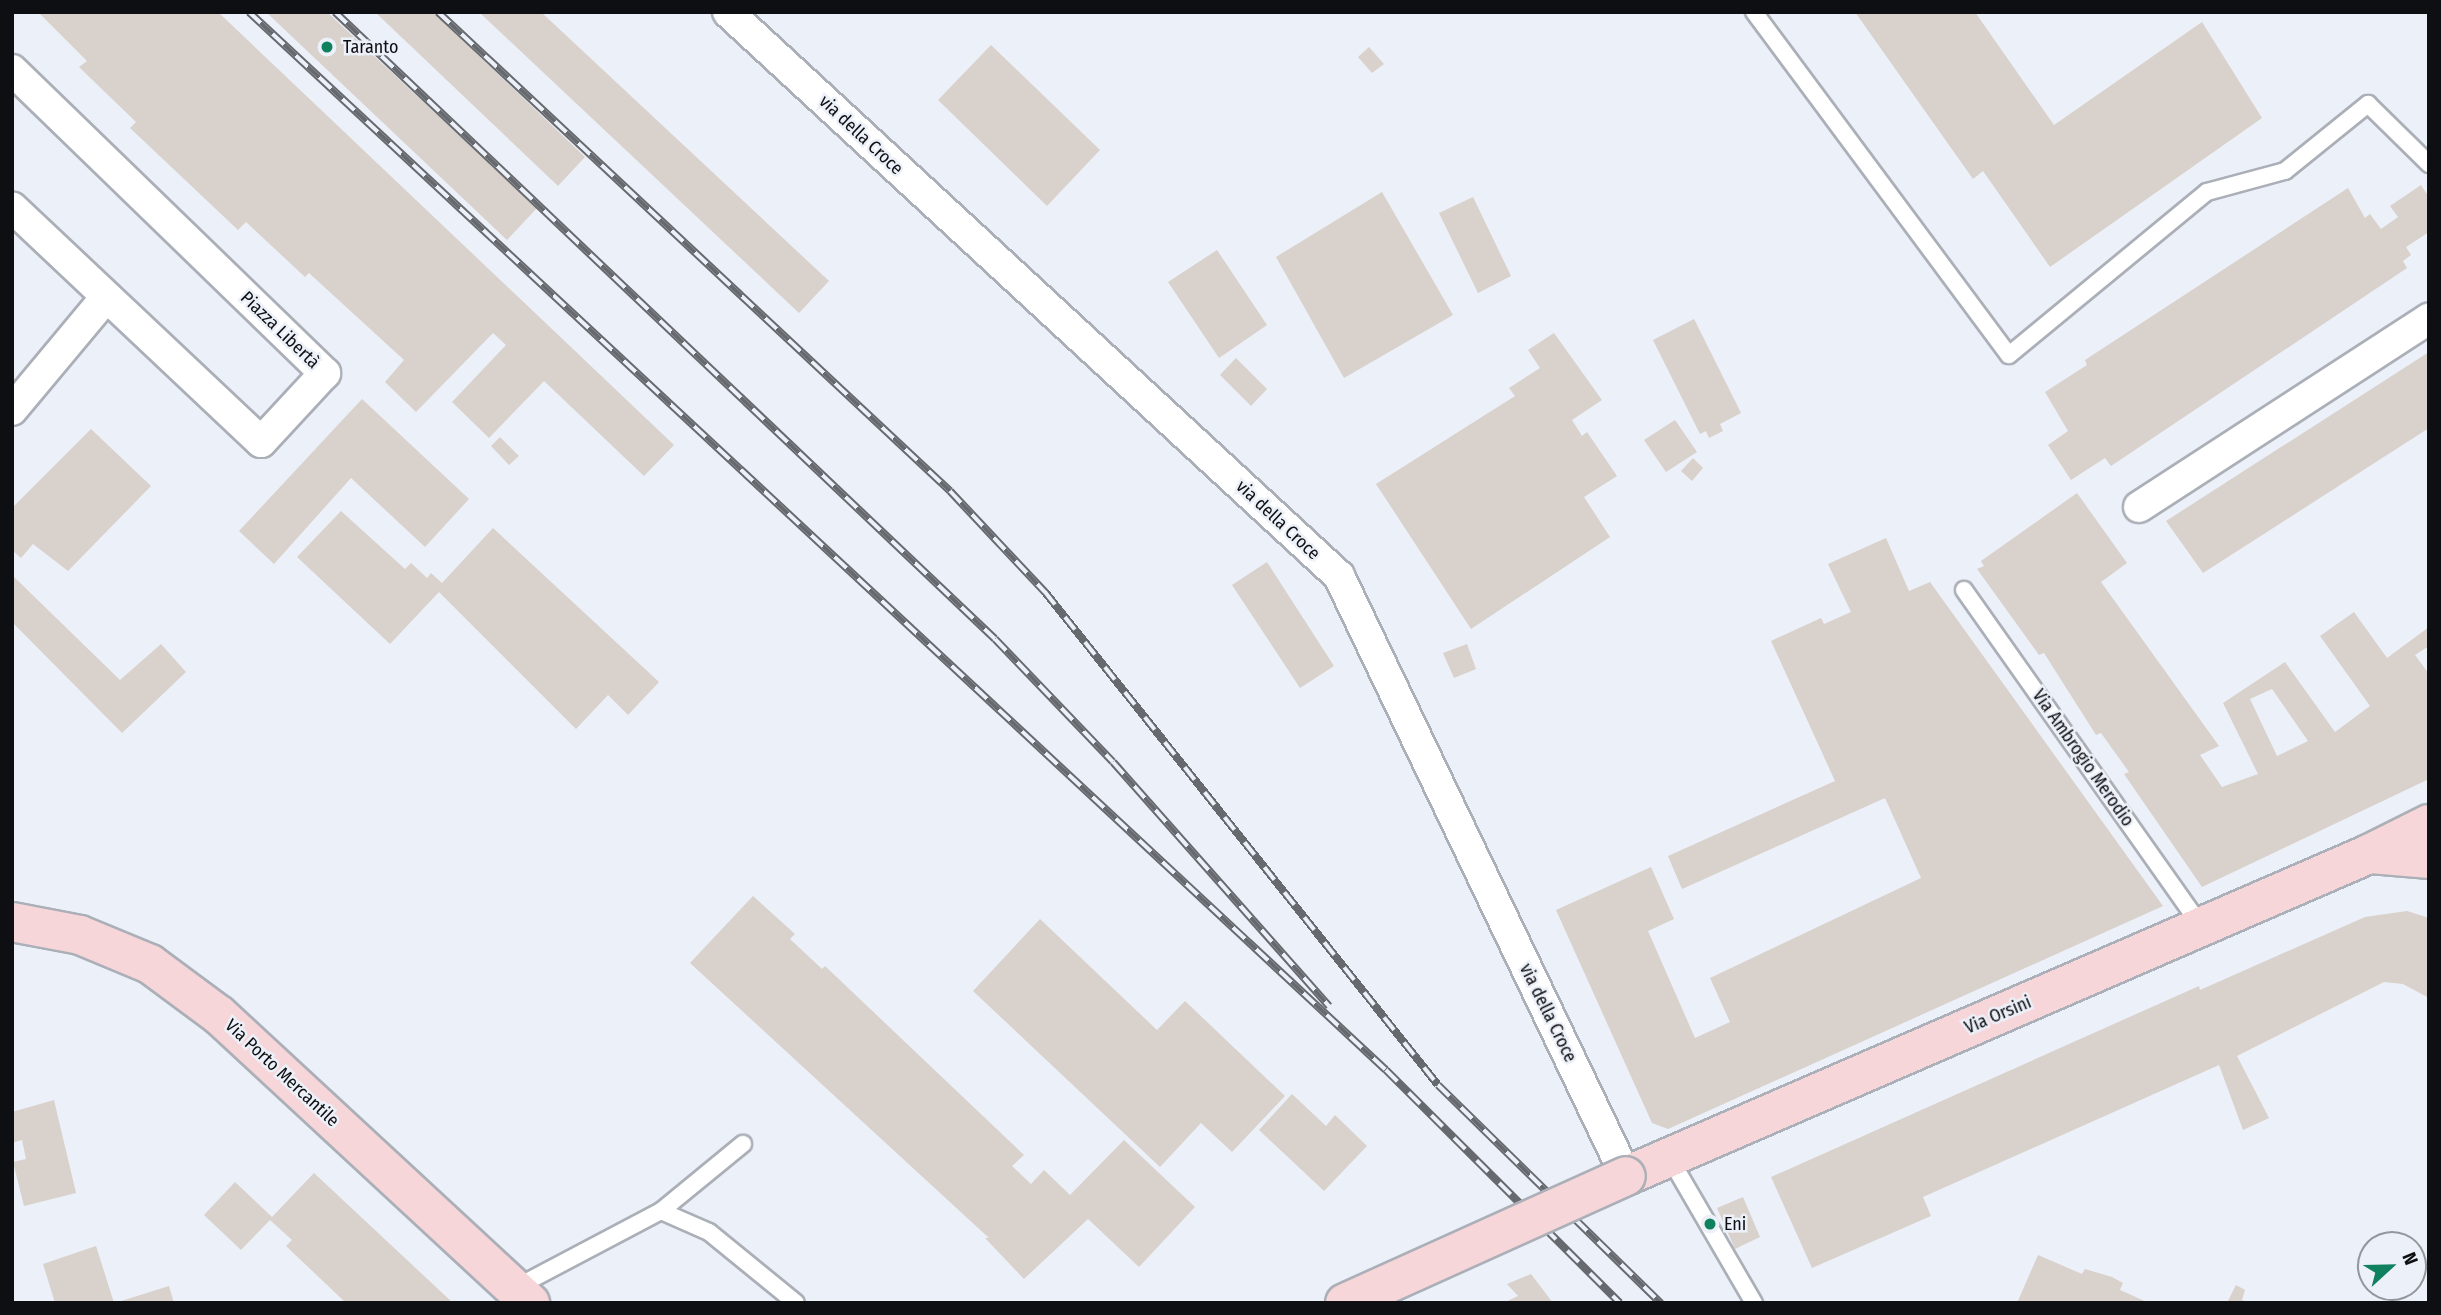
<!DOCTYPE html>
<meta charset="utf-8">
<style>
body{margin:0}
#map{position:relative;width:2441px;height:1315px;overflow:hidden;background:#ecf0f8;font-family:"Fira Sans Condensed",sans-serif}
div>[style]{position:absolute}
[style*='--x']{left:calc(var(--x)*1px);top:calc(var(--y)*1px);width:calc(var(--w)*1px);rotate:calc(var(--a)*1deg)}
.building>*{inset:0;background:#d9d1cb}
.roads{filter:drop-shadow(2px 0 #abafb7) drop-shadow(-2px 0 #abafb7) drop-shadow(0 2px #abafb7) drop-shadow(0 -2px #abafb7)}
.service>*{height:16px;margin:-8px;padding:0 8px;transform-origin:8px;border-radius:8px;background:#fff}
.minor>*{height:30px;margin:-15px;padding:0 15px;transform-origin:15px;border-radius:15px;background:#fff}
.secondary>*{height:38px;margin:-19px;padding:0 19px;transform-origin:19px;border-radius:19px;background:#f7d6d9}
.rail>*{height:8px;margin-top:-4px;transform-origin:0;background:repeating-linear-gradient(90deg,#ecf0f8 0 16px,#66696e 0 32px);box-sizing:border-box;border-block:2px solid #66696e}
.bridges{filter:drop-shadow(2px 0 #abafb7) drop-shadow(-2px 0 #abafb7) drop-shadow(0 2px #abafb7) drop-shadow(0 -2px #abafb7)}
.secondary-bridge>*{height:38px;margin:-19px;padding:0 19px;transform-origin:19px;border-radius:19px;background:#f7d6d9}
.dots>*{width:19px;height:19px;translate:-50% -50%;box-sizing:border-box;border:4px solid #ecf0f8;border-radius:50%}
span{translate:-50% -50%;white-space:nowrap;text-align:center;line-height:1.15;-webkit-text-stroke:5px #ecf0f8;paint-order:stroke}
.poi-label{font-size:18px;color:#0e0f12}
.left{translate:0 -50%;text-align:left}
.street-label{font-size:18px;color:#0e0f12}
.frame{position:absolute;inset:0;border:14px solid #0e0f12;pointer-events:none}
.north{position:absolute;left:2357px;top:1231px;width:70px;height:70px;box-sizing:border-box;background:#ecf0f8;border:2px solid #93969c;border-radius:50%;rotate:68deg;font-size:19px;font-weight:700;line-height:28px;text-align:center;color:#0e0f12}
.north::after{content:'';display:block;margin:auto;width:24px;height:32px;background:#0f815f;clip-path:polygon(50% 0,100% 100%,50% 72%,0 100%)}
</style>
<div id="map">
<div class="building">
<i style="clip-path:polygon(38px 12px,218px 12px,674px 445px,644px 476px,544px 381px,489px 438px,452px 402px,506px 345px,493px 333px,416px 412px,385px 382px,404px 360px,309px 273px,305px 277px,246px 222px,238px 230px,130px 128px,136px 122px,79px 67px,87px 61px)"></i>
<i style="clip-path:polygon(266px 12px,327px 12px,537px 208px,507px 240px)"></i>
<i style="clip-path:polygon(375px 12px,433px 12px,585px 157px,558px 186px)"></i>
<i style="clip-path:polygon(479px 12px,541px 12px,829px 281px,799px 313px)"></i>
<i style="clip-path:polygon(1855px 12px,1975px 12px,2054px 125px,2202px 22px,2262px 118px,2050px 267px,1983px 171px,1973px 179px)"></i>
<i style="clip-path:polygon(991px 45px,1100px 150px,1047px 206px,938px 100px)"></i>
<i style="clip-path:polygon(1369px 47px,1384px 64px,1372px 73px,1358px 57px)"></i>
<i style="clip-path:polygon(2421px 185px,2429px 197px,2429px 232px,2406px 247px,2411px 255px,2403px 261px,2407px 268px,2111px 466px,2105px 458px,2071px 480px,2048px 445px,2068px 431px,2045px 392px,2087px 365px,2085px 360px,2348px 188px,2365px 218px,2370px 214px,2381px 229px,2398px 217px,2390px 206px)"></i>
<i style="clip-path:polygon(1382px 192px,1453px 315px,1344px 378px,1276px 257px)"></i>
<i style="clip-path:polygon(1473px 197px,1511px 276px,1478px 293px,1439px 213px)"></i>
<i style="clip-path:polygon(1217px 250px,1267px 325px,1219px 358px,1168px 282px)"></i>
<i style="clip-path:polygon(1694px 319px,1741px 413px,1720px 424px,1723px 431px,1709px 438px,1706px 431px,1700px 434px,1653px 340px)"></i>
<i style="clip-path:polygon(1554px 333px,1602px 400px,1572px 420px,1582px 436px,1587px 432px,1617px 476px,1584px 497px,1610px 537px,1471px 629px,1376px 484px,1515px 396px,1509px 388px,1540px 368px,1528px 350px)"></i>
<i style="clip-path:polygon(2429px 352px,2429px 428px,2203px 573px,2166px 521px)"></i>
<i style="clip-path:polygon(1236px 358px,1267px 389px,1251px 406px,1220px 375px)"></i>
<i style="clip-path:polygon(362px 399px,469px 499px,425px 547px,351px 478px,274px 564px,239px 531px)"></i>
<i style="clip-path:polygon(1675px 420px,1697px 452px,1666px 472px,1644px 440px)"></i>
<i style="clip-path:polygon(91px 429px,151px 486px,68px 571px,33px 544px,21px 558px,12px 550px,12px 508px)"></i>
<i style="clip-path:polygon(500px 437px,519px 456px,509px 465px,491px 446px)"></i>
<i style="clip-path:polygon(1693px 458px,1703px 468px,1692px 481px,1681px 471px)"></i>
<i style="clip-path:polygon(evenodd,2077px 493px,2127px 563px,2101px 582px,2219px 746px,2200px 755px,2222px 787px,2258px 774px,2223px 703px,2285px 662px,2335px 732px,2370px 706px,2320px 636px,2354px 612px,2387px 658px,2429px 627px,2429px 646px,2415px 655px,2429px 674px,2429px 779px,2202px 887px,2124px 774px,2129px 772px,2101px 733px,2096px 735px,2044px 653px,2039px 655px,1977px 569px,1984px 566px,1981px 561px,2077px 493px,2272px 689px,2308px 741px,2277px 756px,2250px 699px,2272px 689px)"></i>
<i style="clip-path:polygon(341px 511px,405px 569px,411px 563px,427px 578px,431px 573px,442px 583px,493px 528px,659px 682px,628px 715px,608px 695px,576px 729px,439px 592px,390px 644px,297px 557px)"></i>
<i style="clip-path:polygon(1886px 538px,1909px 591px,1930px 582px,2163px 906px,1668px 1129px,1652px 1123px,1556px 910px,1651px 867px,1674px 919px,1648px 931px,1695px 1038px,1730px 1022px,1710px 978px,1921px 878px,1885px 798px,1682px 889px,1668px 856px,1835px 781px,1771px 641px,1821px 618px,1824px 624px,1851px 612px,1828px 564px)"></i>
<i style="clip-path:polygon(1267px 562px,1334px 666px,1300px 688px,1232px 585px)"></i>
<i style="clip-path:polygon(12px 575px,120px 680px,161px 644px,186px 672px,122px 733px,12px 622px)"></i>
<i style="clip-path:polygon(1467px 644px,1476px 669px,1454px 678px,1443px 653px)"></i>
<i style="clip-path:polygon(753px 896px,795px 934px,790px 939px,822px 969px,825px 966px,1024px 1155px,1012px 1166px,1031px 1184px,1044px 1170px,1070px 1195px,1124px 1140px,1195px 1207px,1139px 1267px,1088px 1219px,1024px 1279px,985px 1238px,989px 1238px,690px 963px)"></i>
<i style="clip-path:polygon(2407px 911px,2429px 918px,2429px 998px,2403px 984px,2384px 982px,2237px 1056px,2269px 1118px,2243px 1130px,2219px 1065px,1923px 1197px,1931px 1216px,1812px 1268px,1771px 1177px,2199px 986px,2200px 990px,2365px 917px)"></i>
<i style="clip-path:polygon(1040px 919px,1157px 1030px,1185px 1001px,1285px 1096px,1232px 1152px,1201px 1123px,1160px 1167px,973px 991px)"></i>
<i style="clip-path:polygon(1292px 1094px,1326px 1126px,1335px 1115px,1367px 1146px,1324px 1191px,1259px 1130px)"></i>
<i style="clip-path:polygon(54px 1100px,76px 1193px,24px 1206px,13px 1162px,26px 1159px,22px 1140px,12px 1143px,12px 1112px)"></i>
<i style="clip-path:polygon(314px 1173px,453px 1303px,346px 1303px,286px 1246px,292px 1240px,270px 1220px,241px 1250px,204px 1215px,235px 1182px,272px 1217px)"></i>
<i style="clip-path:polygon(1743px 1197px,1760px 1237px,1735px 1249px,1717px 1208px)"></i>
<i style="clip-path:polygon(96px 1246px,114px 1303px,55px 1303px,43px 1264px)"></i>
<i style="clip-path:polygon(2038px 1255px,2082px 1274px,2085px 1269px,2112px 1277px,2123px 1283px,2120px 1290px,2149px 1303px,2017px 1303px)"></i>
<i style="clip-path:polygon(1531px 1274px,1553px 1303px,1503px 1303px,1518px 1296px,1507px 1284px)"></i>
<i style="clip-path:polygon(2236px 1285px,2245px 1290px,2242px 1300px,2249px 1303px,2227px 1303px)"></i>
<i style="clip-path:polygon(169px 1286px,174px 1303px,118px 1303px,118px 1302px)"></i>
</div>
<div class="roads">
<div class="service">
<i style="--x:1754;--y:12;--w:427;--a:53.4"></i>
<i style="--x:2009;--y:355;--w:256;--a:-39.5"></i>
<i style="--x:2207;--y:192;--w:81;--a:-15.1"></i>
<i style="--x:2285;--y:171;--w:107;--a:-38.9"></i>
<i style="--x:2368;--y:104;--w:86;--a:44.5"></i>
<i style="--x:1964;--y:590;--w:411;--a:54.8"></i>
<i style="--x:1669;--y:1157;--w:169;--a:59.8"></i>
<i style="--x:661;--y:1211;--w:106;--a:-39.3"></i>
<i style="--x:515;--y:1288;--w:165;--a:-27.8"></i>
<i style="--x:661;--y:1211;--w:52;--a:23.6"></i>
<i style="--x:709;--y:1232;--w:112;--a:39.2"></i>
</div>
<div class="minor">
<i style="--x:728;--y:12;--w:832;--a:42.71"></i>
<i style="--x:1339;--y:576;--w:665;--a:64.44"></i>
<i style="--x:12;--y:70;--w:436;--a:44.1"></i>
<i style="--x:325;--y:373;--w:94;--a:132.8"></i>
<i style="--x:261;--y:442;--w:342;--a:-136.7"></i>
<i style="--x:12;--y:410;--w:147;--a:-50.2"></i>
<i style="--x:2139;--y:507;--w:346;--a:-33"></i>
</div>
<div class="secondary">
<i style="--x:2369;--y:854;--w:60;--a:4.8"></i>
<i style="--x:12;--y:922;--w:69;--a:10.8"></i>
<i style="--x:80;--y:935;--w:76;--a:22.5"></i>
<i style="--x:150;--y:964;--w:86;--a:36.5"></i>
<i style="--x:219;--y:1015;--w:424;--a:42.8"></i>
<i style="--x:1626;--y:1176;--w:810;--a:-23.43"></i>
<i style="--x:2369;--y:854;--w:67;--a:-26.6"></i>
</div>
</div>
<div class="rail">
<i style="--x:249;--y:12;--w:1553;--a:42.94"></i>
<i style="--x:1386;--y:1070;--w:330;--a:44.9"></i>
<i style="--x:335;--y:12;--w:910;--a:43.53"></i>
<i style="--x:995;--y:639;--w:170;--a:46.2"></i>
<i style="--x:1113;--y:762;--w:326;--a:48.5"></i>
<i style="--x:438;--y:12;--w:701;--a:43.09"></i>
<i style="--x:950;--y:491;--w:139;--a:46.8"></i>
<i style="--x:1045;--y:592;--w:630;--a:51.44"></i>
<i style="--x:1438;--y:1085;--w:312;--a:44.4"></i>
</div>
<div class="bridges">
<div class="secondary-bridge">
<i style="--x:1345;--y:1303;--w:308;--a:-24.3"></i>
</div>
</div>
<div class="dots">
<i style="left:327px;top:47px;background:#0f815f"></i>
<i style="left:1710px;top:1224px;background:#0f815f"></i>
</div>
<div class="poi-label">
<span class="left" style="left:343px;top:47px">Taranto</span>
<span class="left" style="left:1724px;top:1224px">Eni</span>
</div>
<div class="street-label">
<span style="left:861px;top:135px;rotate:43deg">via della Croce</span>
<span style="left:280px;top:330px;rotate:44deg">Piazza Libertà</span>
<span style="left:1278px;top:520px;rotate:43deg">via della Croce</span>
<span style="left:2083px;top:758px;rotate:55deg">Via Ambrogio Merodio</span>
<span style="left:1548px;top:1013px;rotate:64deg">via della Croce</span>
<span style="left:1998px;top:1015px;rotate:-23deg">Via Orsini</span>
<span style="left:282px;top:1073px;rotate:43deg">Via Porto Mercantile</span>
</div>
<div class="frame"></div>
<div class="north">N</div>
</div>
